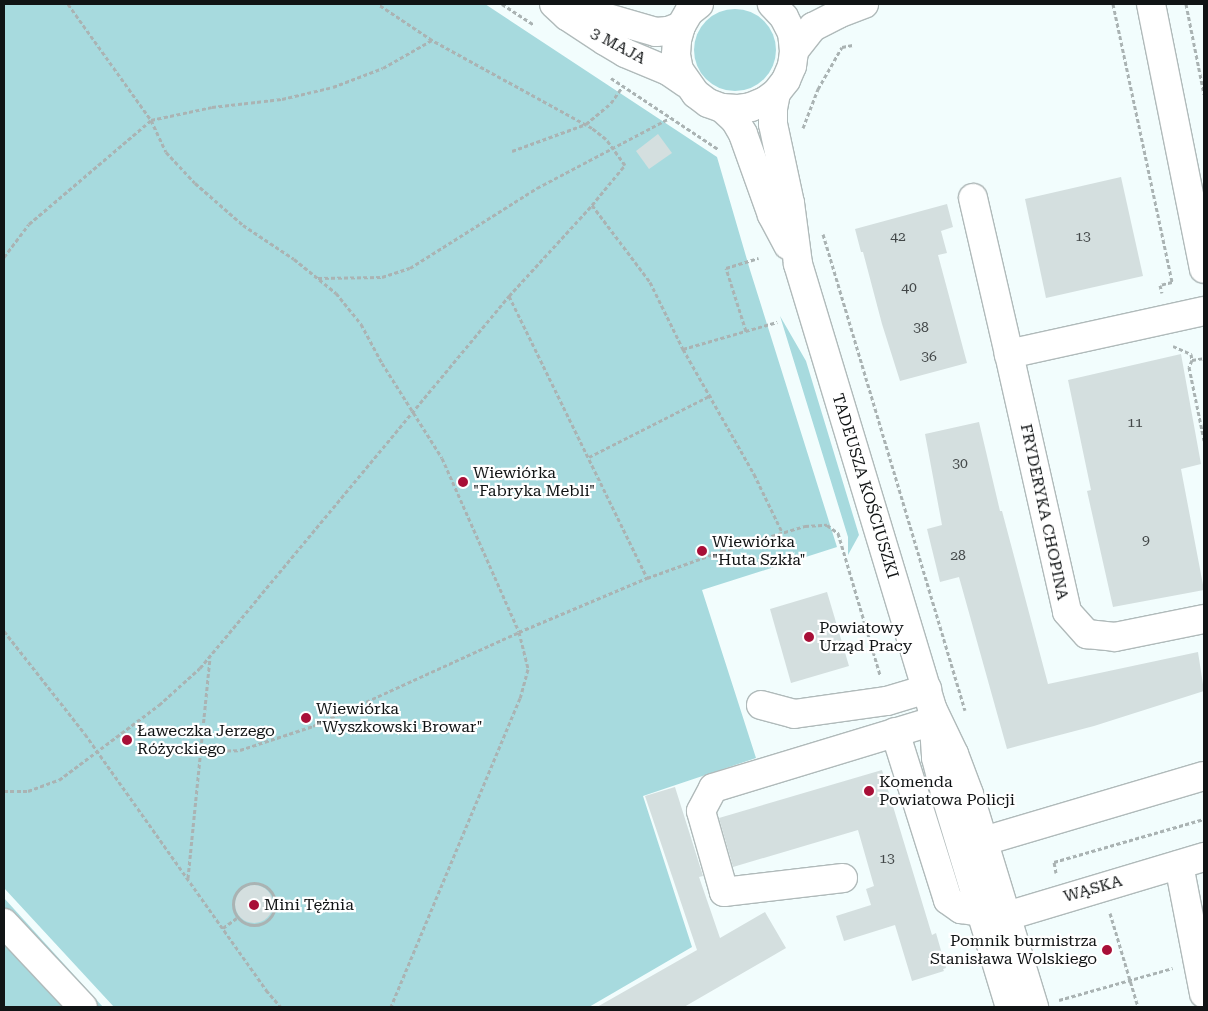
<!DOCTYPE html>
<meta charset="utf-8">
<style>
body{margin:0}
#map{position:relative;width:1208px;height:1011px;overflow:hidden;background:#f2fdfd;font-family:"Roboto Serif",serif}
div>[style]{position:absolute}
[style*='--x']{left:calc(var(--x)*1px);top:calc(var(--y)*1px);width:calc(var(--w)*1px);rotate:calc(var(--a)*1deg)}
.green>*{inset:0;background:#a7dade}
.round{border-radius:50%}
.building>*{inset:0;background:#d4dfdf}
.path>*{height:3px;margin-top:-1.5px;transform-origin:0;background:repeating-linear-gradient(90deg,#aab3b3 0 4px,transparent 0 6.5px)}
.path>.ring{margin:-1.5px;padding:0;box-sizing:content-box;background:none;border:3px solid #aab3b3;border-radius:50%}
.roads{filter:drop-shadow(1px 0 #b0baba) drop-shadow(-1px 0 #b0baba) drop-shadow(0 1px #b0baba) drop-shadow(0 -1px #b0baba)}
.minor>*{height:28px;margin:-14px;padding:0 14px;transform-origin:14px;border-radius:14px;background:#fff}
.major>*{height:28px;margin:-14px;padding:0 14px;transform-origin:14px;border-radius:14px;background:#fff}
.dots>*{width:14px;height:14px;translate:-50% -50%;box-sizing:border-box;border:2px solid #fff;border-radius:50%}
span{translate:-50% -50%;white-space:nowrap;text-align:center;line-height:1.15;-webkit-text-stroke:4.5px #fff;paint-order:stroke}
.number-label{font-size:14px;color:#424748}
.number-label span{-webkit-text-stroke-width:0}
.street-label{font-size:16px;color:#111415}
.poi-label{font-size:16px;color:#111415}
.left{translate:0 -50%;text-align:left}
.right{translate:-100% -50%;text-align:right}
.frame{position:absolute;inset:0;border:5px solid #111415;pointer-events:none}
</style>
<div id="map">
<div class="green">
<i style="clip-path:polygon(4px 4px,485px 4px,717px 157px,750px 270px,837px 547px,702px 590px,756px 758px,643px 796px,692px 947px,589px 1007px,114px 1007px,4px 888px)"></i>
<i class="round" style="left:694px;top:9px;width:82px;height:82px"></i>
<i style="clip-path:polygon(780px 316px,806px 361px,859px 535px,848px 555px,848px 537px)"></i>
<i style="clip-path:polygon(4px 898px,103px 1007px,88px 1007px,4px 916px)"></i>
<i style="clip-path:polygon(4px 935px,71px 1007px,4px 1007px)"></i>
</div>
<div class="building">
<i style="clip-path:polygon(658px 134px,672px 153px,649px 169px,636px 151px)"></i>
<i style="clip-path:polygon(1121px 177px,1143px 276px,1046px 298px,1025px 199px)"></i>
<i style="clip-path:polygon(947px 204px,953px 227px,941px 231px,947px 253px,938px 255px,967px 363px,900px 381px,882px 324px,863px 252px,861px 252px,855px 229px)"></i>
<i style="clip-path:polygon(1181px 354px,1201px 464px,1181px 469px,1204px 590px,1113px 607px,1087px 491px,1091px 490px,1068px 380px)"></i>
<i style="clip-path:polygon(979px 422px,1000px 511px,1002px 511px,1048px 684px,1198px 652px,1204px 691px,1094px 726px,1007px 749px,959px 577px,940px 582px,927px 529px,942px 525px,925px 434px)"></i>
<i style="clip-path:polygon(827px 592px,849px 666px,791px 683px,770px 609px)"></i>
<i style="clip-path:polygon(882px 770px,932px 935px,936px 933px,946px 968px,943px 969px,944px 971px,912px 981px,895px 925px,844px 941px,836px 916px,871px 905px,866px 889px,874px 886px,858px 830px,733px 867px,719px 818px)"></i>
<i style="clip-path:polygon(675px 787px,703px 876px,699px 877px,720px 938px,765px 912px,786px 948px,684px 1007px,597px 1007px,697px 950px,645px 796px)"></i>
<i class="round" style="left:235px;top:885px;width:38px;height:38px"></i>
</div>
<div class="path">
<i style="--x:68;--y:4;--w:143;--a:54.4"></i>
<i style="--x:151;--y:120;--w:35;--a:65"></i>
<i style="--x:166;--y:152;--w:42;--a:46.9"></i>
<i style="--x:195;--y:183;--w:64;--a:41.2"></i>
<i style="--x:243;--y:225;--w:61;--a:33.7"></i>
<i style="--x:294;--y:259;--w:54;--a:39"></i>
<i style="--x:336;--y:293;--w:40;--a:51"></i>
<i style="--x:361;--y:324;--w:44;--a:61.7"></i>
<i style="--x:382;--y:363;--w:112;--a:57.7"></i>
<i style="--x:442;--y:458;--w:190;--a:66.1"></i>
<i style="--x:519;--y:632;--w:139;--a:-22.9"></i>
<i style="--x:647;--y:578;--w:80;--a:-19.8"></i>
<i style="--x:722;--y:551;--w:87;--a:-16.8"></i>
<i style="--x:805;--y:526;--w:22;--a:-3"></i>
<i style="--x:827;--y:525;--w:14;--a:36"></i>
<i style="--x:838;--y:533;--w:148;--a:73.5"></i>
<i style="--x:502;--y:4;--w:38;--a:33"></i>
<i style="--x:1113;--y:4;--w:284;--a:78"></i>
<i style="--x:1172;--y:282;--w:12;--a:166"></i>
<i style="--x:1160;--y:285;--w:8;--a:76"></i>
<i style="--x:1186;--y:4;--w:92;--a:78.7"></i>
<i style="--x:611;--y:78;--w:128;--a:33.6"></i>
<i style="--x:803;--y:128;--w:42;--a:-69"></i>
<i style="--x:818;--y:89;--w:48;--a:-60.3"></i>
<i style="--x:842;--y:47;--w:11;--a:-10"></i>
<i style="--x:512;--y:151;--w:79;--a:-20"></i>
<i style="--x:586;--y:124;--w:33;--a:-40"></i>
<i style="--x:611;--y:103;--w:19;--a:-55"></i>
<i style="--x:592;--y:205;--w:96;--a:53"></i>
<i style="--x:650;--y:282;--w:75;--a:63.8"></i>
<i style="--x:683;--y:349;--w:144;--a:60.4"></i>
<i style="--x:754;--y:474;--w:64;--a:64.2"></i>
<i style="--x:823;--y:234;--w:497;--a:73.4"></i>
<i style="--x:4;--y:257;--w:41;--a:-52.9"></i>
<i style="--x:29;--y:224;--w:160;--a:-40.4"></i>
<i style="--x:151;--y:120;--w:62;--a:-12"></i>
<i style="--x:212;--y:107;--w:70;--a:-6.5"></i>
<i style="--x:282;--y:99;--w:52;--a:-13.2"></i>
<i style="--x:333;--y:87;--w:53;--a:-20.8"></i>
<i style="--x:383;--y:68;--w:56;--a:-29.7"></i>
<i style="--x:318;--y:278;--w:64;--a:-0.9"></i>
<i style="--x:382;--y:277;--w:29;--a:-18"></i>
<i style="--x:410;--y:268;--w:150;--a:-32.2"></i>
<i style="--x:537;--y:188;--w:150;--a:-27.8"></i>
<i style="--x:509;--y:296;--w:314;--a:63.9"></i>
<i style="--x:746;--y:331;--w:66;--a:-107.6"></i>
<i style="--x:726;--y:268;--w:34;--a:-17"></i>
<i style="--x:1173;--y:346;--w:20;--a:24"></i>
<i style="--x:1191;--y:354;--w:6;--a:81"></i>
<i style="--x:1192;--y:360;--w:12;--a:-9"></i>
<i style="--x:683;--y:349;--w:98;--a:-16"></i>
<i style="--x:1192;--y:360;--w:8;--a:113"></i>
<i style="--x:1189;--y:367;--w:75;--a:78.4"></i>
<i style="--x:589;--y:457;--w:137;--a:-26.9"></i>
<i style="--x:4;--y:631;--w:131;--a:51.8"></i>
<i style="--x:85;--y:734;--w:314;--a:54.7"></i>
<i style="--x:266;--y:990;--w:23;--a:49"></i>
<i style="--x:201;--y:751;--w:39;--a:-1"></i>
<i style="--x:240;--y:750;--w:77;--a:-18.2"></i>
<i style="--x:313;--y:726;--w:226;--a:-24.5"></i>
<i style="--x:519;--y:632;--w:38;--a:76"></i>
<i style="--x:528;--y:669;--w:30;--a:105"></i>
<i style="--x:520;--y:698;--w:335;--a:112.7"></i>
<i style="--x:4;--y:791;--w:24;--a:0"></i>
<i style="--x:28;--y:791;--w:33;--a:-20"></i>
<i style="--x:59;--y:780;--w:125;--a:-36.9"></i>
<i style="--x:159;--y:705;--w:55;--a:-42.1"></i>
<i style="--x:200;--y:668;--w:484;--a:-50.3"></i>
<i style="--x:509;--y:296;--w:123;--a:-47.6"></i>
<i style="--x:592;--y:205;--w:52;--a:-50.5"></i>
<i style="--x:625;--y:165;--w:32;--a:-126"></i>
<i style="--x:606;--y:139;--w:18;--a:-142"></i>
<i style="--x:592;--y:128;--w:183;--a:-151.2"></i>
<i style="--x:432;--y:40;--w:65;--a:-146.3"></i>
<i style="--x:1056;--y:873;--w:11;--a:-100"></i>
<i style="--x:1054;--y:862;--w:156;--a:-16"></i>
<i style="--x:188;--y:878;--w:221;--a:-84.3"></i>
<i class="ring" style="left:233px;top:883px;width:39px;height:39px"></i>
<i style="--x:1110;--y:913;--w:98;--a:73.4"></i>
<i style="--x:223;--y:928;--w:17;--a:-36"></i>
<i style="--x:1059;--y:1000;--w:118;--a:-15.7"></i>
</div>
<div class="roads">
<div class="minor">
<i style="--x:554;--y:4;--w:18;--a:43"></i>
<i style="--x:567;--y:16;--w:45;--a:33.3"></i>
<i style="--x:605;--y:41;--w:23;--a:31"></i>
<i style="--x:625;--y:53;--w:47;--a:22.7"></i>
<i style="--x:668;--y:71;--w:22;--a:34"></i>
<i style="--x:575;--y:4;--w:32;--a:24"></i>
<i style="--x:604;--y:17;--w:54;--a:16.1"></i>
<i style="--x:656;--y:32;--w:12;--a:-5"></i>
<i style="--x:668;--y:31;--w:14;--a:-21"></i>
<i style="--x:1151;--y:4;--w:270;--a:78.7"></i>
<i style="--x:794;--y:51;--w:31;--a:-52"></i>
<i style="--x:813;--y:27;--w:28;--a:-27"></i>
<i style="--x:838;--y:14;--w:28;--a:-21"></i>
<i style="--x:973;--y:198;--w:160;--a:77"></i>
<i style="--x:1204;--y:311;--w:200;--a:167.6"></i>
<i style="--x:1009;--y:354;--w:264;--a:77.3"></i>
<i style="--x:1067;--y:612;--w:30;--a:48"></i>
<i style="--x:1087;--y:634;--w:28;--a:6"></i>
<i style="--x:1115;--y:637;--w:91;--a:-11.4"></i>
<i style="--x:761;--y:705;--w:34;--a:15"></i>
<i style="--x:794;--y:714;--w:94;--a:-8"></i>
<i style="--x:887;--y:701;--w:42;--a:-16.7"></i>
<i style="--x:895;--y:732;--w:176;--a:72.5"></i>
<i style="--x:948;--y:900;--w:16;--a:35"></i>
<i style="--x:961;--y:909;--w:47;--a:8.7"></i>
<i style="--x:1007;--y:916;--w:206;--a:-16.7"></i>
<i style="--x:984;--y:841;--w:229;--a:-16.5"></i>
<i style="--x:1179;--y:865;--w:131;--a:79"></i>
<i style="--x:843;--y:878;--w:120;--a:173.3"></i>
<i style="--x:724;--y:892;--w:84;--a:-105.9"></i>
<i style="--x:701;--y:811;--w:26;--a:-62"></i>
<i style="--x:713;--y:788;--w:230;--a:-16.9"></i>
<i style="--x:4;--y:923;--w:115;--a:46.8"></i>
</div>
<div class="major">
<i style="--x:699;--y:4;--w:13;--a:141"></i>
<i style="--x:689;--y:12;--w:16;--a:120"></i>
<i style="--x:681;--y:26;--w:15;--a:106"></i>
<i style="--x:677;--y:40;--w:15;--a:94"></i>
<i style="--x:676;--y:55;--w:15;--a:79"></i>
<i style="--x:679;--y:70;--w:29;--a:55"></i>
<i style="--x:696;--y:94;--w:15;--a:37"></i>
<i style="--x:708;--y:103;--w:15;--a:20"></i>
<i style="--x:722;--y:108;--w:15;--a:4"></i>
<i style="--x:737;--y:109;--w:14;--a:-8"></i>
<i style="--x:751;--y:107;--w:15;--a:-23"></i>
<i style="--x:765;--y:101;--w:14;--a:-36"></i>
<i style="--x:776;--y:93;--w:16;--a:-52"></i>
<i style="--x:786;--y:80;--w:15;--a:-67"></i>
<i style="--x:792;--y:66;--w:15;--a:-82"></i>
<i style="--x:794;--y:51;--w:18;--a:-96"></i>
<i style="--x:792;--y:33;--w:18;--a:-117"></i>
<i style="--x:784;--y:17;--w:18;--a:-133"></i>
<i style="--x:776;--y:93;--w:15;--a:101"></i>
<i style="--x:773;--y:108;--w:16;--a:90"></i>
<i style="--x:773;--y:124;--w:81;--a:77.9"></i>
<i style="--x:790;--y:203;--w:62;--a:82.5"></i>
<i style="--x:798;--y:264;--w:464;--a:73.2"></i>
<i style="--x:932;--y:708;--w:51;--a:64.4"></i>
<i style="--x:954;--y:754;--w:43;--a:69.4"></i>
<i style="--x:969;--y:794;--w:223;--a:73"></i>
<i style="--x:722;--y:108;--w:18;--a:43"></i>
<i style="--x:735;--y:120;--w:16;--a:60"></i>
<i style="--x:743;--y:134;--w:86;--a:70.3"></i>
<i style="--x:772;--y:215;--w:34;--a:62"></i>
<i style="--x:934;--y:727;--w:31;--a:86"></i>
<i style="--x:936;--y:758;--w:43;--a:75.3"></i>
<i style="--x:947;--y:800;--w:216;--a:73.1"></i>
</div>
</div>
<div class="dots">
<i style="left:463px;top:482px;background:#a80f37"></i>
<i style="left:702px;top:551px;background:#a80f37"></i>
<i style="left:809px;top:637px;background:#a80f37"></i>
<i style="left:306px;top:718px;background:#a80f37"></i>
<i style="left:127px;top:740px;background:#a80f37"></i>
<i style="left:869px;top:791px;background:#a80f37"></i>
<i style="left:254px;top:905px;background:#a80f37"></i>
<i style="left:1107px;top:950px;background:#a80f37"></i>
</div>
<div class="number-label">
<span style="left:898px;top:236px">42</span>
<span style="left:1083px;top:236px">13</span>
<span style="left:909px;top:287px">40</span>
<span style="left:921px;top:327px">38</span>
<span style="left:929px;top:356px">36</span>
<span style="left:1135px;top:422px">11</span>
<span style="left:960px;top:463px">30</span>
<span style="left:1146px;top:540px">9</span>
<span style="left:958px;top:555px">28</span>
<span style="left:887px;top:858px">13</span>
</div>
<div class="street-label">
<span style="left:618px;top:46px;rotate:28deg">3 MAJA</span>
<span style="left:865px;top:486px;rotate:73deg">TADEUSZA KOŚCIUSZKI</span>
<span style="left:1044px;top:512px;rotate:78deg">FRYDERYKA CHOPINA</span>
<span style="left:1093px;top:889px;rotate:-16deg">WĄSKA</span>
</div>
<div class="poi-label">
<span class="left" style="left:473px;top:482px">Wiewiórka<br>"Fabryka Mebli"</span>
<span class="left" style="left:712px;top:551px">Wiewiórka<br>"Huta Szkła"</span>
<span class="left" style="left:819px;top:637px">Powiatowy<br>Urząd Pracy</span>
<span class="left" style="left:316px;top:718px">Wiewiórka<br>"Wyszkowski Browar"</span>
<span class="left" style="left:137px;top:740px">Ławeczka Jerzego<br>Różyckiego</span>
<span class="left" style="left:879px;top:791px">Komenda<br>Powiatowa Policji</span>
<span class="left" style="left:264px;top:905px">Mini Tężnia</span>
<span class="right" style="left:1097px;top:950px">Pomnik burmistrza<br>Stanisława Wolskiego</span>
</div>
<div class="frame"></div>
</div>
